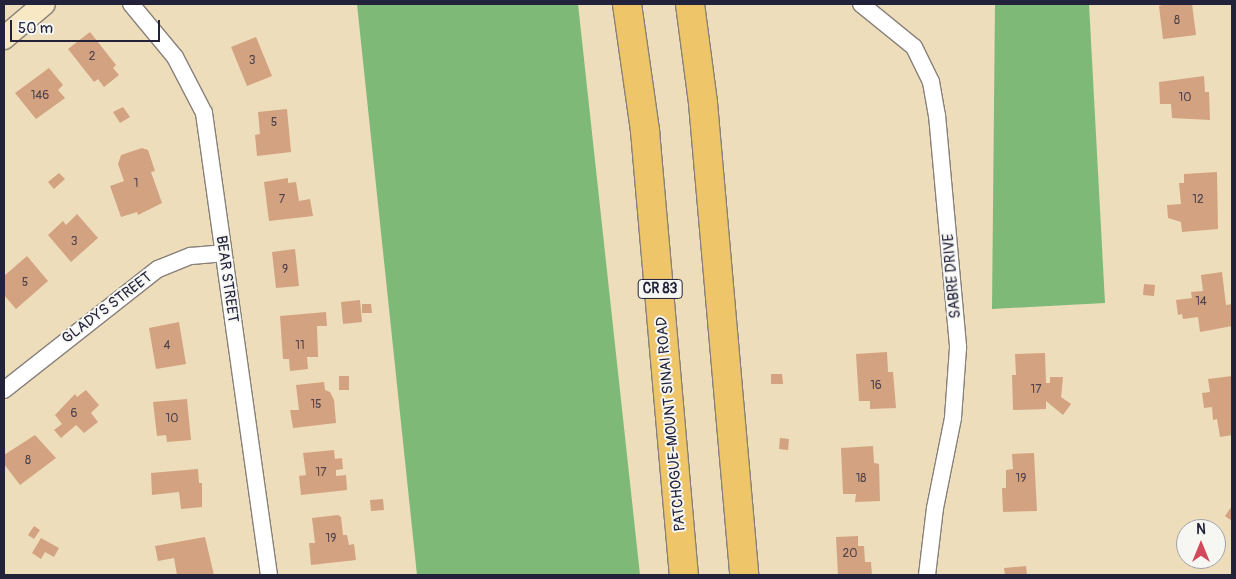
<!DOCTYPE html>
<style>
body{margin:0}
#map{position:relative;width:1236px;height:579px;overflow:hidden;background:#eeddba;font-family:Pangolin,sans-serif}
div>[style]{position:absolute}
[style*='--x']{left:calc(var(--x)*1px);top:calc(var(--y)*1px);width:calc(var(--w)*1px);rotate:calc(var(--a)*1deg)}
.forest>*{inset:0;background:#7eb978}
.building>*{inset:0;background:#d3a281}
.roads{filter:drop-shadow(1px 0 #88807a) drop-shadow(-1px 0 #88807a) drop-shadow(0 1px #88807a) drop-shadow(0 -1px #88807a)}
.street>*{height:16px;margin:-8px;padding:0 8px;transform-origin:8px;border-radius:8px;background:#fff}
.secondary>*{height:22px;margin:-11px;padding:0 11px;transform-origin:11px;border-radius:11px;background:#f8e8c3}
.highway>*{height:28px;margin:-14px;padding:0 14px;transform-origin:14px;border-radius:14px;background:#eec569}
span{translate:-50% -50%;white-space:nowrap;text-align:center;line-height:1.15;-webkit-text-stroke:4px #f6f6f2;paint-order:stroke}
.number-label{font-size:12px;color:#4e424c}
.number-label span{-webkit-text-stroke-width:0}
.shield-label span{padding:1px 4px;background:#f6f6f2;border:1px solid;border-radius:4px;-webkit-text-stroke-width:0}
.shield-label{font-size:14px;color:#22223b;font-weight:700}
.street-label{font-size:15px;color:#22223b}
.frame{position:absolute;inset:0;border:5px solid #22223b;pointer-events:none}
.north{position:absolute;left:1176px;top:519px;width:50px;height:50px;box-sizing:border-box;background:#f6f6f2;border:1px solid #a1a1a9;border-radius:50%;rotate:0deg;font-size:14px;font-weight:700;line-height:20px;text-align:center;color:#22223b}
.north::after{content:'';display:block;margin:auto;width:18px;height:22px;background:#d1495b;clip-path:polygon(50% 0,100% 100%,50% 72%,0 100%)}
.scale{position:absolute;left:10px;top:20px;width:150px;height:22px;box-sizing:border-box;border:2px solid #22223b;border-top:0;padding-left:6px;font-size:15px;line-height:18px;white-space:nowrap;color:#22223b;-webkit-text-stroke:4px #f6f6f2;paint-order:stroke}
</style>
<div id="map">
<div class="forest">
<i style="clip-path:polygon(357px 4px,578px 4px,640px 575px,417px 575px)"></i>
<i style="clip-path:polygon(995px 4px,1089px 4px,1105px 303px,992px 309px)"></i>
</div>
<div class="building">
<i style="clip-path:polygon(1165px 4px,1192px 4px,1196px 35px,1163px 39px,1159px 6px)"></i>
<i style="clip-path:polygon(90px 32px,116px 65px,113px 68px,119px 75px,104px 87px,98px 79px,94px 82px,68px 49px)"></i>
<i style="clip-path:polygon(256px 37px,272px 76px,247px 86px,231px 47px)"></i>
<i style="clip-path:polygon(49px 68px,63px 85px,58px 90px,65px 98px,36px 119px,15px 93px)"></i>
<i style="clip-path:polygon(1204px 76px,1205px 92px,1209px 92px,1210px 120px,1172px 118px,1171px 104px,1160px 104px,1159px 82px)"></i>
<i style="clip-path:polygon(123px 107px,130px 117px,120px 123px,113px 112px)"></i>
<i style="clip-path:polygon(287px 109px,291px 152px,257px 156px,255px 135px,260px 134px,258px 112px)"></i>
<i style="clip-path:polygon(142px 148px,148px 150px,155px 171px,151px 172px,162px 203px,138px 215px,137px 212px,121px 217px,110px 186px,124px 181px,118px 164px,121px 155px)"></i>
<i style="clip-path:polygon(1217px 172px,1218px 229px,1182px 232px,1181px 222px,1168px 218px,1167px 205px,1181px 204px,1179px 183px,1184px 183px,1184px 174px)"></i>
<i style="clip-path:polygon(59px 173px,65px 179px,54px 189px,48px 182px)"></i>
<i style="clip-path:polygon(288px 178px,288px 183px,296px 182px,299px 201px,310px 199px,313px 216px,269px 221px,264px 182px)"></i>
<i style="clip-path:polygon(77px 214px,98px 238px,71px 262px,48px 235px,63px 221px,66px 225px)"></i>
<i style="clip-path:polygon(295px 249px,299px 286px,276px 288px,272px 252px)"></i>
<i style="clip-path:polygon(27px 256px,48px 281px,16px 309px,4px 295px,4px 276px)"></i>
<i style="clip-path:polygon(1222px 272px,1226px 305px,1232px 304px,1232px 326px,1200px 332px,1198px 317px,1183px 319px,1182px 314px,1178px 315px,1176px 300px,1192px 298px,1191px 292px,1203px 291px,1201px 275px)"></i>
<i style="clip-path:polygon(1144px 284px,1155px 285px,1154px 296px,1143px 295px)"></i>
<i style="clip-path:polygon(360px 300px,362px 322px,343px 324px,341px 302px)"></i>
<i style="clip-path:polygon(362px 304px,371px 304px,372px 313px,362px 313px)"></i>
<i style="clip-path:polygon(326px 312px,327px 326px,317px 326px,318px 357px,307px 357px,308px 369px,290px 371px,289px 359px,283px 359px,280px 316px)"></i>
<i style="clip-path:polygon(179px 322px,186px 364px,156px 369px,149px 328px)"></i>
<i style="clip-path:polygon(887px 352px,888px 372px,893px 372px,896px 408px,870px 409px,870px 401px,859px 401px,856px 354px)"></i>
<i style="clip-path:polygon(1045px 353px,1046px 383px,1050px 383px,1050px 377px,1063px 377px,1061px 397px,1071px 404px,1063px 415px,1046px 401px,1046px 409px,1013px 410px,1012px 375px,1016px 375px,1015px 354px)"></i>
<i style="clip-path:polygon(771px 374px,782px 374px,783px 384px,771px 384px)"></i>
<i style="clip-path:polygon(339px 376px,349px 376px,349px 390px,339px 390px)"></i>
<i style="clip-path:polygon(1232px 376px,1232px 435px,1220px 437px,1217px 419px,1213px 420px,1212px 407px,1204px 408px,1202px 393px,1210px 392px,1208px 379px)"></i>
<i style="clip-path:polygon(324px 382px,325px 390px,330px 392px,334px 400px,336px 423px,293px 428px,290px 410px,299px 410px,296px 385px)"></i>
<i style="clip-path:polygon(86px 390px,99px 405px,91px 413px,98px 422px,84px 433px,76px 425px,61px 438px,54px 430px,62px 424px,55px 415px,75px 394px,77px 397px)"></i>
<i style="clip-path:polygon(187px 399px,191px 440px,167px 442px,166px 435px,157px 436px,153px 402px)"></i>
<i style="clip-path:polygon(35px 435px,56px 458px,20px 485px,4px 464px,4px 455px)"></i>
<i style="clip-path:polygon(780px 438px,789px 439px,788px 450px,779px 449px)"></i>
<i style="clip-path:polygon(873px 446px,874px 463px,879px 464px,880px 501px,855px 502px,856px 494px,843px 494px,841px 448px)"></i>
<i style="clip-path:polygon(334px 450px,335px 459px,342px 458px,343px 469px,336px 470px,336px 476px,346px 475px,347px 490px,301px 495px,299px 476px,306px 475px,303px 453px)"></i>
<i style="clip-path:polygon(1034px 453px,1037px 511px,1003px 512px,1002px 488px,1006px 488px,1006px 470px,1013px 469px,1012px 454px)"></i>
<i style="clip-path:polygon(198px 469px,199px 483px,202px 483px,202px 507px,181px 509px,179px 492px,152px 495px,151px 473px)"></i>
<i style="clip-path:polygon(383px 499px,384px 510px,371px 511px,370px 500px)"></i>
<i style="clip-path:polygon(1232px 506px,1232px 521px,1225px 516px)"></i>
<i style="clip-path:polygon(338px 515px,341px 517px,343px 535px,347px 535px,349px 545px,354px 544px,356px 560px,311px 565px,309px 543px,315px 543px,312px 518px)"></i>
<i style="clip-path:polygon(34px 526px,40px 530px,34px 539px,28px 535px)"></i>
<i style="clip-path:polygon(858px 536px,858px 546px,864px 546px,865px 562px,871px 562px,872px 575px,838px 575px,836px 537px)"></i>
<i style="clip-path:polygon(205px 537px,214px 575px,177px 575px,174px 558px,158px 561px,155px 546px)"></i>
<i style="clip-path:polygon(41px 538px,59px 548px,54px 557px,45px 552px,41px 559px,32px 553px)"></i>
<i style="clip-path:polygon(1026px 566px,1027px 575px,1005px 575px,1004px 568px)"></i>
</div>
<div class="roads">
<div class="street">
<i style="--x:131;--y:4;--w:69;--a:50.3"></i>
<i style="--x:175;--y:57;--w:63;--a:62.6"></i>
<i style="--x:204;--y:113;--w:467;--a:82"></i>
<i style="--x:861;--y:4;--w:68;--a:39.1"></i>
<i style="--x:914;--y:47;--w:39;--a:64"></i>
<i style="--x:931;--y:82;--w:34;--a:80"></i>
<i style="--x:937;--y:115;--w:234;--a:84.8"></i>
<i style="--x:958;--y:348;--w:70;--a:94.1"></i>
<i style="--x:953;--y:418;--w:92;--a:101.3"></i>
<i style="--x:935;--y:508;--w:67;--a:96.8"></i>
<i style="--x:4;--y:390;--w:196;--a:-38.2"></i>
<i style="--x:158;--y:269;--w:35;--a:-22"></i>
<i style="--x:191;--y:256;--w:32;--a:-5"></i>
</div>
<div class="secondary">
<i style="--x:4;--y:38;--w:52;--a:-40.4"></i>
</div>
<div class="highway">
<i style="--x:627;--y:4;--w:128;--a:81.9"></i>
<i style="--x:645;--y:131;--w:446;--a:85"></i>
<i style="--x:690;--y:4;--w:100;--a:82.5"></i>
<i style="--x:703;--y:103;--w:474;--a:85"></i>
</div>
</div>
<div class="number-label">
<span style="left:1177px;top:21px">8</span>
<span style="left:92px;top:57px">2</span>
<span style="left:252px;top:61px">3</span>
<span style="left:40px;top:96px">146</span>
<span style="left:1185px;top:98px">10</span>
<span style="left:274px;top:123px">5</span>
<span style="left:136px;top:184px">1</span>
<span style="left:282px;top:200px">7</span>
<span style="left:1198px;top:200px">12</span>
<span style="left:74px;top:242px">3</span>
<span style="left:285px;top:270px">9</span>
<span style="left:25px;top:283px">5</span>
<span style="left:1201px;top:302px">14</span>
<span style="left:167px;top:346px">4</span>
<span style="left:300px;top:346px">11</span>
<span style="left:876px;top:386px">16</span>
<span style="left:1036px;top:390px">17</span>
<span style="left:316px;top:405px">15</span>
<span style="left:74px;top:414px">6</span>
<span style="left:172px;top:419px">10</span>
<span style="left:28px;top:461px">8</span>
<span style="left:321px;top:473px">17</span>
<span style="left:861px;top:479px">18</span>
<span style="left:1021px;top:479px">19</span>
<span style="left:331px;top:539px">19</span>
<span style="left:850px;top:554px">20</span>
</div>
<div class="shield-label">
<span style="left:660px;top:289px">CR 83</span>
</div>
<div class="street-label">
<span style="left:952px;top:276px;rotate:-95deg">SABRE DRIVE</span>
<span style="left:227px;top:279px;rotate:82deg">BEAR STREET</span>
<span style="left:107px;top:308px;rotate:-37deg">GLADYS STREET</span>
<span style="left:671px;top:424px;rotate:-95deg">PATCHOGUE-MOUNT SINAI ROAD</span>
</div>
<div class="frame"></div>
<div class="north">N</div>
<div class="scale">50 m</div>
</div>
